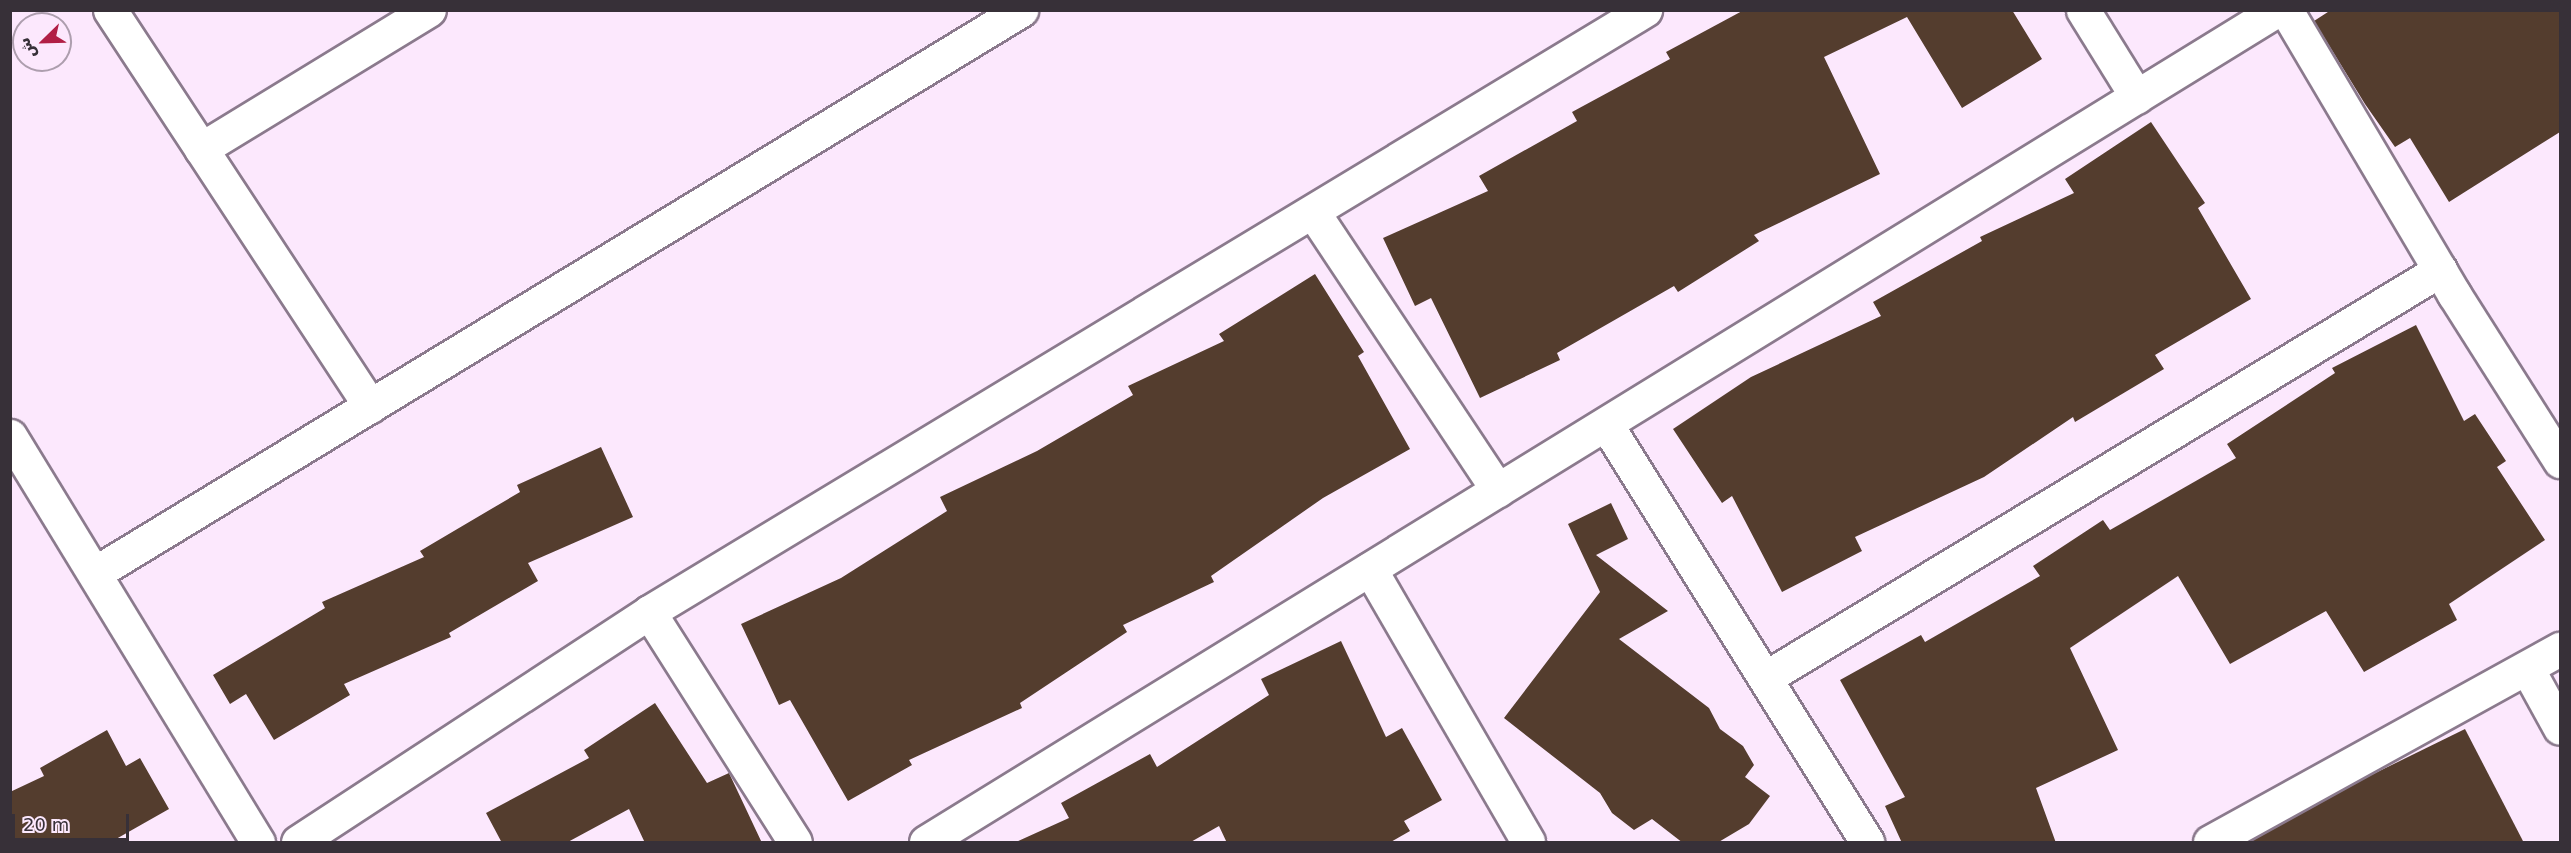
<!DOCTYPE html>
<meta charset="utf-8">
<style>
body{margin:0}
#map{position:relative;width:2571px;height:853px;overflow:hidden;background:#fce8fd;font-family:"DejaVu Sans","Noto Naskh Arabic",sans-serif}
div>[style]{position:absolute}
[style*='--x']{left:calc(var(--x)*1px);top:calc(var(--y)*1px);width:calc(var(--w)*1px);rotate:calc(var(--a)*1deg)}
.building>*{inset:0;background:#543d2e}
.roads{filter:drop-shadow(2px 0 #8b7a8d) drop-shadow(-2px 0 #8b7a8d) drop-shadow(0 2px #8b7a8d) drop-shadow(0 -2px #8b7a8d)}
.street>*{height:33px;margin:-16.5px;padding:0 16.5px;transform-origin:16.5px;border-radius:16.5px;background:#fff}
span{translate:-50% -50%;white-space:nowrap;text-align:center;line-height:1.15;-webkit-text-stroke:6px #fce8fd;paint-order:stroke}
.frame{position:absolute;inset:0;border:12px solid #373038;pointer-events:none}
.north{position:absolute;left:12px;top:12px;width:60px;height:60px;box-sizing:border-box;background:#fce8fd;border:2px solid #ad9eae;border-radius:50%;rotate:247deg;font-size:16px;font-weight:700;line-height:24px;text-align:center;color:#373038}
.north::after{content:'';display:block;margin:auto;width:21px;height:27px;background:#b11f46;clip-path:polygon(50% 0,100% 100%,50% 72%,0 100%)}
.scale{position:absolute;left:12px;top:814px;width:117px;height:27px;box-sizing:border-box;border:3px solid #373038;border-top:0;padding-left:8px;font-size:18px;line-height:21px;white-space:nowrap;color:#373038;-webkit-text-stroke:4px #fce8fd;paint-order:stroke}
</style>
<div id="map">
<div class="building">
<i style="clip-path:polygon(1744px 10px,2012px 10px,2042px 59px,1962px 108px,1907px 17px,1824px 57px,1880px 174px,1754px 235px,1759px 241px,1678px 292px,1674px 286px,1557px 353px,1560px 360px,1480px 398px,1431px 298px,1415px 306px,1383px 238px,1488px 191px,1479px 176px,1577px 121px,1572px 112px,1670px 59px,1666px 52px)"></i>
<i style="clip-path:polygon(2331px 10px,2560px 10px,2560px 132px,2449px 202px,2410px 138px,2395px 147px,2365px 104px,2314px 21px)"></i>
<i style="clip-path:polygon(2151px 122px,2205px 203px,2198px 208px,2251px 299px,2155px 355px,2164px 369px,2075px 422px,2073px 417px,1984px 477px,1855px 537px,1862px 551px,1782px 592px,1732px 496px,1722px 503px,1673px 429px,1751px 377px,1881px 316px,1873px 302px,1982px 241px,1980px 237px,2074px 193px,2065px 179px)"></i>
<i style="clip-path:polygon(1315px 274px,1364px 352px,1358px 356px,1410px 449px,1323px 498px,1211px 576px,1214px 582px,1123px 625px,1127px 632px,1020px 703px,1022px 708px,909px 760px,912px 765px,848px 801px,790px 700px,779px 705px,741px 624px,841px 578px,947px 511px,940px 497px,1037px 451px,1133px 395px,1128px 386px,1224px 341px,1219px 334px)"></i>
<i style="clip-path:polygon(2416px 325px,2464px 421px,2475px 414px,2506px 461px,2497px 467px,2545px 540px,2449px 604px,2457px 620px,2364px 672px,2326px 611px,2230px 664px,2178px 576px,2070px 648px,2118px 750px,2036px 788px,2056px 843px,1902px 843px,1885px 806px,1905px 797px,1840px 680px,1921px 635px,1925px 642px,2040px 576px,2033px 566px,2103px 520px,2110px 530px,2236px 458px,2227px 444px,2335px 373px,2332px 368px)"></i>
<i style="clip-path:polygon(601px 447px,633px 517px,528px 563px,538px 581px,449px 633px,451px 637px,344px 684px,350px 695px,274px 740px,246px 694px,230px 704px,213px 675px,325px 608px,322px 602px,424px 557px,420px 551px,520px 492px,517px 485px)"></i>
<i style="clip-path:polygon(1611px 503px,1628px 539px,1596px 555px,1668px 611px,1619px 639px,1709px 708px,1720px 729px,1743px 746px,1754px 765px,1745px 777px,1770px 796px,1749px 824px,1717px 843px,1683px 843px,1652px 819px,1634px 830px,1612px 813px,1600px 793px,1504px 718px,1600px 592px,1568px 524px)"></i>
<i style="clip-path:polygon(1341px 641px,1386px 737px,1402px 728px,1442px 800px,1404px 821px,1410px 831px,1389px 843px,1227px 843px,1219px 826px,1189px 843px,1014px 843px,1069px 818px,1061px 803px,1150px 754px,1157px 767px,1269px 695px,1261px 679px)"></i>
<i style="clip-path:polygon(655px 703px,707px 783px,729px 773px,762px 843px,645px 843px,629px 809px,566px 843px,502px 843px,486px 813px,589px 758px,584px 750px)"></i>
<i style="clip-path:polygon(2465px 729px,2524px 843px,2248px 843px,2357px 782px)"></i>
<i style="clip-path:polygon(107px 730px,126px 766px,140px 758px,169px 809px,109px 843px,10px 843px,10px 792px,44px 776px,40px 768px)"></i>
</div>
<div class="roads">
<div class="street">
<i style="--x:110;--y:10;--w:474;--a:56.7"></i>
<i style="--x:2083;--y:10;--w:102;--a:58.2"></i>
<i style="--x:2286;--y:10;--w:330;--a:59.4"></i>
<i style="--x:2454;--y:294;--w:198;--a:57.6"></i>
<i style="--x:201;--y:149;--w:267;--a:-31.4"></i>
<i style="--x:1313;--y:212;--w:334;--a:56.4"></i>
<i style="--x:1606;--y:424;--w:493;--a:58"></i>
<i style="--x:10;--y:436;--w:476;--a:58.6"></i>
<i style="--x:1370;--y:569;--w:315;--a:59.9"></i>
<i style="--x:95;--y:573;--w:1084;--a:-31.3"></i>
<i style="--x:649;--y:612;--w:272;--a:57.6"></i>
<i style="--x:2527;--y:668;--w:68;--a:61.2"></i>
<i style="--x:1765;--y:678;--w:789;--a:-31.15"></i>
<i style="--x:298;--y:842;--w:420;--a:-33.2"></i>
<i style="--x:649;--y:612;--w:1164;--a:-31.15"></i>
<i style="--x:926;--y:842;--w:1587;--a:-31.63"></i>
<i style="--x:2210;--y:842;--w:400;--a:-28.9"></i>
</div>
</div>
<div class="frame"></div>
<div class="north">ش</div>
<div class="scale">20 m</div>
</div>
